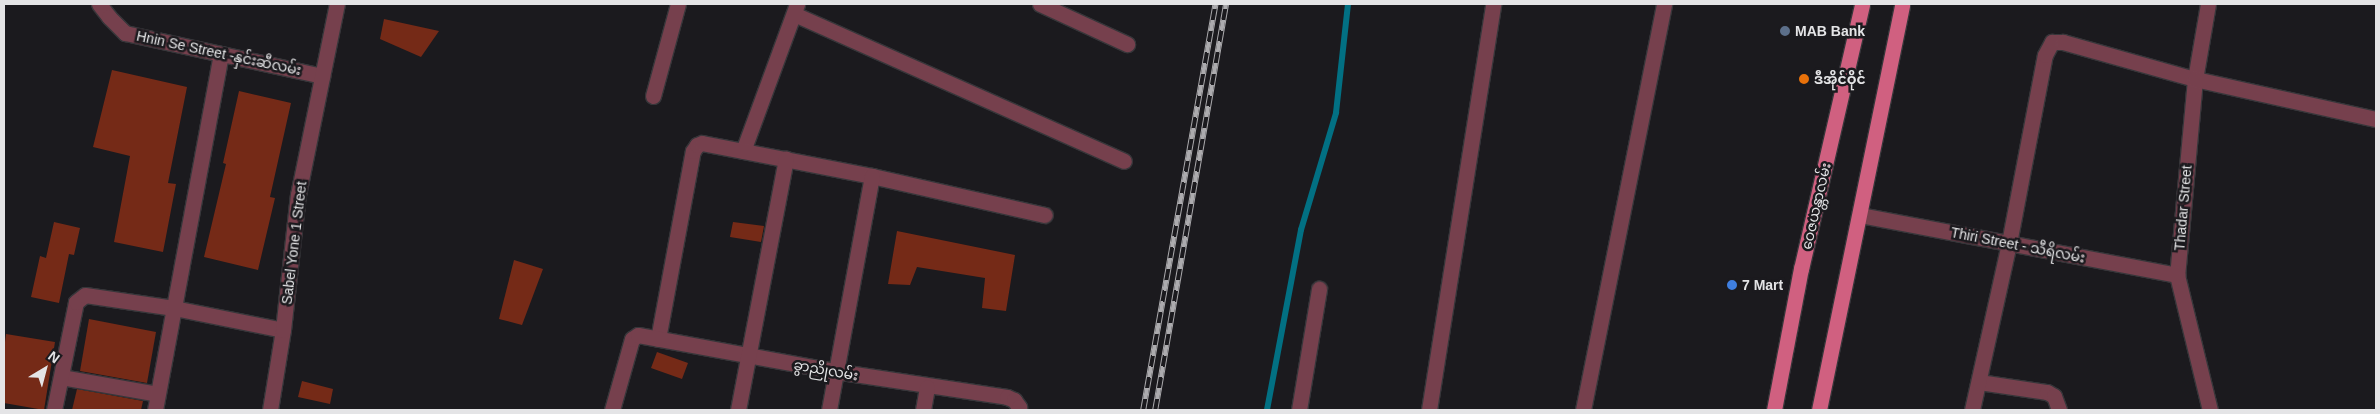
<!DOCTYPE html>
<meta charset="utf-8">
<style>
body{margin:0}
#map{position:relative;width:2380px;height:414px;overflow:hidden;background:#1b1a1e;font-family:Arial,"Noto Sans Myanmar",sans-serif}
div>[style]{position:absolute}
[style*='--x']{left:calc(var(--x)*1px);top:calc(var(--y)*1px);width:calc(var(--w)*1px);rotate:calc(var(--a)*1deg)}
.stream>*{height:5.5px;margin:-2.75px;padding:0 2.75px;transform-origin:2.75px;border-radius:2.75px;background:#027083}
.building>*{inset:0;background:#752a17}
.roads{filter:drop-shadow(1px 0 #37363a) drop-shadow(-1px 0 #37363a) drop-shadow(0 1px #37363a) drop-shadow(0 -1px #37363a)}
.minor>*{height:15px;margin:-7.5px;padding:0 7.5px;transform-origin:7.5px;border-radius:7.5px;background:#76404d}
.primary>*{height:15px;margin:-7.5px;padding:0 7.5px;transform-origin:7.5px;border-radius:7.5px;background:#d06080}
.rail>*{height:5.5px;margin-top:-2.75px;transform-origin:0;background:repeating-linear-gradient(90deg,#1b1a1e 0 11px,#acabae 0 22px);box-sizing:border-box;border-block:1px solid #acabae}
.dots>*{width:14px;height:14px;translate:-50% -50%;box-sizing:border-box;border:2px solid #1b1a1e;border-radius:50%}
span{translate:-50% -50%;white-space:nowrap;text-align:center;line-height:1.15;-webkit-text-stroke:5px #1b1a1e;paint-order:stroke}
.poi-label{font-size:14px;color:#e4e4e6;font-weight:700}
.left{translate:0 -50%;text-align:left}
.street-label{font-size:14px;color:#e4e4e6}
.frame{position:absolute;inset:0;border:5px solid #e4e4e6;pointer-events:none}
.north{position:absolute;left:20px;top:344px;width:50px;height:50px;-webkit-text-stroke:4px #1b1a1e;paint-order:stroke;rotate:37deg;font-size:14px;font-weight:700;line-height:20px;text-align:center;color:#e4e4e6}
.north::after{content:'';display:block;margin:auto;width:18px;height:22px;background:#e4e4e6;clip-path:polygon(50% 0,100% 100%,50% 72%,0 100%)}
</style>
<div id="map">
<div class="stream">
<i style="--x:1267;--y:410;--w:183;--a:-79.3"></i>
<i style="--x:1301;--y:230;--w:122;--a:-73.3"></i>
<i style="--x:1336;--y:113;--w:110;--a:-83.7"></i>
</div>
<div class="building">
<i style="clip-path:polygon(384px 19px,439px 31px,421px 57px,380px 39px)"></i>
<i style="clip-path:polygon(112px 70px,187px 87px,168px 183px,176px 184px,163px 252px,114px 242px,130px 156px,93px 147px)"></i>
<i style="clip-path:polygon(239px 91px,291px 103px,270px 197px,275px 198px,258px 270px,204px 257px,226px 164px,223px 163px)"></i>
<i style="clip-path:polygon(54px 222px,80px 228px,74px 255px,69px 254px,59px 303px,31px 297px,40px 256px,46px 258px)"></i>
<i style="clip-path:polygon(733px 222px,764px 226px,761px 242px,730px 237px)"></i>
<i style="clip-path:polygon(897px 231px,1015px 255px,1006px 311px,982px 308px,985px 278px,917px 267px,910px 285px,888px 284px)"></i>
<i style="clip-path:polygon(514px 260px,543px 269px,522px 325px,499px 319px)"></i>
<i style="clip-path:polygon(89px 319px,156px 332px,147px 383px,80px 371px)"></i>
<i style="clip-path:polygon(6px 334px,55px 342px,44px 410px,4px 403px,4px 350px)"></i>
<i style="clip-path:polygon(657px 352px,688px 363px,682px 379px,651px 368px)"></i>
<i style="clip-path:polygon(302px 381px,333px 389px,330px 404px,298px 397px)"></i>
<i style="clip-path:polygon(77px 389px,143px 401px,141px 410px,72px 410px)"></i>
</div>
<div class="roads">
<div class="minor">
<i style="--x:99;--y:4;--w:16;--a:52"></i>
<i style="--x:109;--y:17;--w:23;--a:45"></i>
<i style="--x:125;--y:33;--w:202;--a:12.3"></i>
<i style="--x:1040;--y:4;--w:96;--a:24.7"></i>
<i style="--x:2208;--y:4;--w:76;--a:99.8"></i>
<i style="--x:2195;--y:79;--w:197;--a:95.2"></i>
<i style="--x:2177;--y:275;--w:139;--a:76.3"></i>
<i style="--x:794;--y:14;--w:361;--a:24"></i>
<i style="--x:653;--y:96;--w:95;--a:-74.8"></i>
<i style="--x:743;--y:151;--w:157;--a:-69.8"></i>
<i style="--x:1860;--y:215;--w:323;--a:10.7"></i>
<i style="--x:658;--y:339;--w:191;--a:-79.5"></i>
<i style="--x:693;--y:151;--w:7;--a:-56"></i>
<i style="--x:697;--y:145;--w:5;--a:-22"></i>
<i style="--x:702;--y:143;--w:173;--a:11"></i>
<i style="--x:872;--y:176;--w:177;--a:12.7"></i>
<i style="--x:61;--y:377;--w:98;--a:9.9"></i>
<i style="--x:1979;--y:382;--w:69;--a:8.4"></i>
<i style="--x:2047;--y:392;--w:8;--a:30"></i>
<i style="--x:2054;--y:396;--w:15;--a:70"></i>
<i style="--x:54;--y:410;--w:110;--a:-78.5"></i>
<i style="--x:76;--y:302;--w:11;--a:-38"></i>
<i style="--x:85;--y:295;--w:90;--a:8.3"></i>
<i style="--x:174;--y:308;--w:111;--a:11.4"></i>
<i style="--x:155;--y:410;--w:362;--a:-79.5"></i>
<i style="--x:270;--y:410;--w:81;--a:-80.8"></i>
<i style="--x:283;--y:330;--w:136;--a:-83.7"></i>
<i style="--x:298;--y:195;--w:195;--a:-78.5"></i>
<i style="--x:612;--y:410;--w:74;--a:-74.3"></i>
<i style="--x:632;--y:339;--w:7;--a:-34"></i>
<i style="--x:638;--y:335;--w:199;--a:10.4"></i>
<i style="--x:834;--y:371;--w:175;--a:8.5"></i>
<i style="--x:1007;--y:397;--w:8;--a:23"></i>
<i style="--x:1014;--y:400;--w:9;--a:54"></i>
<i style="--x:1019;--y:407;--w:3;--a:108"></i>
<i style="--x:738;--y:410;--w:256;--a:-79.2"></i>
<i style="--x:829;--y:410;--w:238;--a:-79.6"></i>
<i style="--x:923;--y:410;--w:23;--a:-80"></i>
<i style="--x:1299;--y:410;--w:123;--a:-80.6"></i>
<i style="--x:1429;--y:410;--w:411;--a:-81"></i>
<i style="--x:1583;--y:410;--w:414;--a:-78.7"></i>
<i style="--x:1972;--y:410;--w:171;--a:-77.5"></i>
<i style="--x:2009;--y:243;--w:191;--a:-79.2"></i>
<i style="--x:2045;--y:55;--w:15;--a:-62"></i>
<i style="--x:2052;--y:42;--w:11;--a:0"></i>
<i style="--x:2063;--y:42;--w:137;--a:15.7"></i>
<i style="--x:2195;--y:79;--w:185;--a:12.5"></i>
</div>
<div class="primary">
<i style="--x:1774;--y:410;--w:144;--a:-79.2"></i>
<i style="--x:1801;--y:269;--w:272;--a:-77"></i>
<i style="--x:1819;--y:410;--w:414;--a:-78.4"></i>
</div>
</div>
<div class="rail">
<i style="--x:1143;--y:410;--w:412;--a:-79.9"></i>
<i style="--x:1155;--y:410;--w:412;--a:-80.1"></i>
</div>
<div class="dots">
<i style="left:1785px;top:31px;background:#5c6f8a"></i>
<i style="left:1804px;top:79px;background:#e8710a"></i>
<i style="left:1732px;top:285px;background:#3f7fe0"></i>
</div>
<div class="poi-label">
<span class="left" style="left:1795px;top:31px">MAB Bank</span>
<span class="left" style="left:1814px;top:79px">ဒီအိုင်ဝိုင်</span>
<span class="left" style="left:1742px;top:285px">7 Mart</span>
</div>
<div class="street-label">
<span style="left:219px;top:53px;rotate:12deg">Hnin Se Street -နှင်းဆီလမ်း</span>
<span style="left:1816px;top:206px;rotate:-77deg">ဝေဇယန္တာလမ်း</span>
<span style="left:2183px;top:208px;rotate:-85deg">Thadar Street</span>
<span style="left:294px;top:243px;rotate:-83deg">Sabel Yone 1 Street</span>
<span style="left:2018px;top:245px;rotate:11deg">Thiri Street - သီရိလမ်း</span>
<span style="left:826px;top:370px;rotate:10deg">ခွာညိုလမ်း</span>
</div>
<div class="frame"></div>
<div class="north">N</div>
</div>
